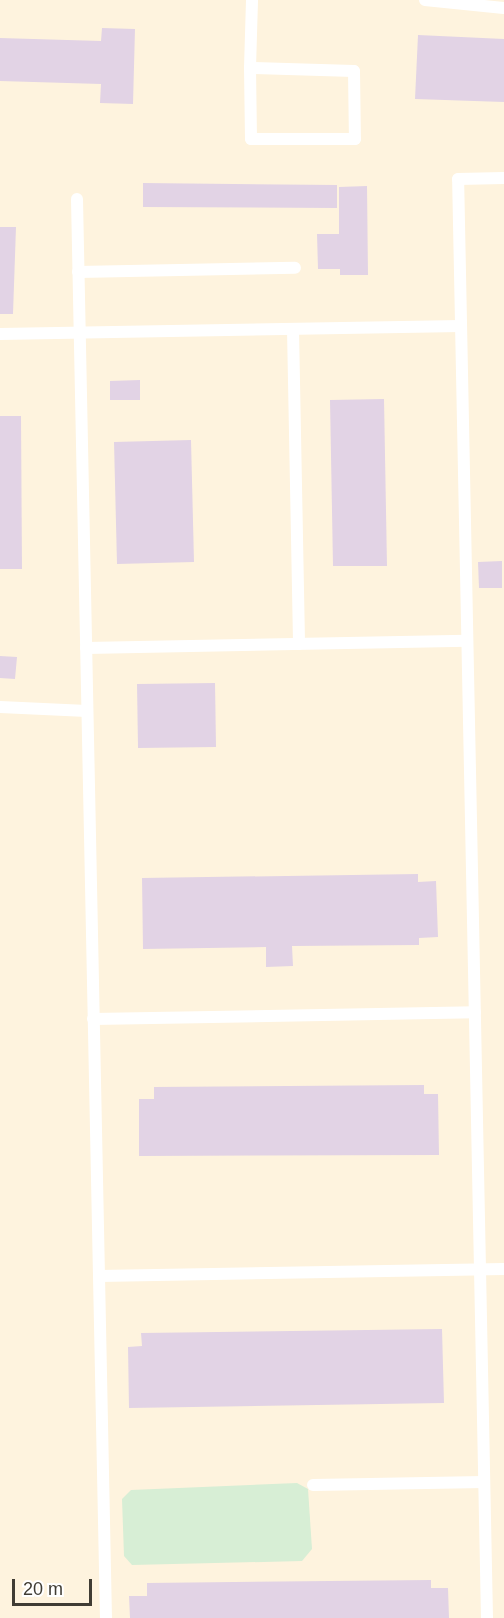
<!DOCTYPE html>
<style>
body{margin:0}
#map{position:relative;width:504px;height:1618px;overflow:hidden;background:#fef3de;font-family:Arial,sans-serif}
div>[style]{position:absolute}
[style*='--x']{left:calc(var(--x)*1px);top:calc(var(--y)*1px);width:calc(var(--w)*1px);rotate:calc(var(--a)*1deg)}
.green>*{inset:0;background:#d7eed5}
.building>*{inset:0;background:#e2d3e5}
.lane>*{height:12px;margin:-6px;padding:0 6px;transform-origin:6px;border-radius:6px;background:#fff}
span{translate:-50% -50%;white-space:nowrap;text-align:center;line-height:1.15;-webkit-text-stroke:5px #fff;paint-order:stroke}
.scale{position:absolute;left:12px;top:1579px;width:80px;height:27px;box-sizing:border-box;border:3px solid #403c34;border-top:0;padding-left:8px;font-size:18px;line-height:21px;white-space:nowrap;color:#403c34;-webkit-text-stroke:4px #fff;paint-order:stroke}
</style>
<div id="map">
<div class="green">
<i style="clip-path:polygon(297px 1483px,308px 1489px,312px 1549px,302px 1561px,132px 1565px,124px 1556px,122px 1499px,131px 1490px)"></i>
</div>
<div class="building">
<i style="clip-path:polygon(102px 28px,135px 29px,133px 104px,100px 103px,101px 84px,0 81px,0 38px,101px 41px)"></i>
<i style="clip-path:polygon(418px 35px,504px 39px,504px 102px,415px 99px)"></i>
<i style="clip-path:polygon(143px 183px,337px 185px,337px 208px,143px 207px)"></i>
<i style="clip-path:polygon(367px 186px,368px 275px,340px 275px,340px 269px,318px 269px,317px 234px,339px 234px,339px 187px)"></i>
<i style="clip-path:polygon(0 227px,16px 227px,13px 314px,0 314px)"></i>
<i style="clip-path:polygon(140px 380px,140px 400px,110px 400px,110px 381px)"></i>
<i style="clip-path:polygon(384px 399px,387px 566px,333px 566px,330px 400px)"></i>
<i style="clip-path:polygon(0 416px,21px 416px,22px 569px,0 569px)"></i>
<i style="clip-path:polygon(191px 440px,194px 562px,117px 564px,114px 442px)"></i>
<i style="clip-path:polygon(502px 561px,502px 588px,479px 588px,478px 562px)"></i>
<i style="clip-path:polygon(0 656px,17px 657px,15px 679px,0 678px)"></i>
<i style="clip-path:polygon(215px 683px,216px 747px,138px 748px,137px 684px)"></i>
<i style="clip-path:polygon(418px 874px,418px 882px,436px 881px,438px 937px,419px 938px,419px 945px,292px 946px,293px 966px,266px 967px,266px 947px,143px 949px,142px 878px)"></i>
<i style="clip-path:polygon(424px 1085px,424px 1094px,438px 1094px,439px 1155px,139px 1156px,139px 1099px,154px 1099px,154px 1087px)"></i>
<i style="clip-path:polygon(442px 1329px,444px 1403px,129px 1408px,128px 1347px,142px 1346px,141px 1333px)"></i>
<i style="clip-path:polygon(431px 1580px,431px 1588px,448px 1588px,449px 1618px,130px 1618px,129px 1596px,147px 1596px,147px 1583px)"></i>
</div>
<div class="lane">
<i style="--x:425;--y:0;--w:79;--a:5.8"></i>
<i style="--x:250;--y:68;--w:104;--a:1.7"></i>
<i style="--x:354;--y:71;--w:68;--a:89.2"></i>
<i style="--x:355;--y:139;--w:104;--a:180"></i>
<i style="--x:251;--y:139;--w:71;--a:-90.8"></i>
<i style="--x:250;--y:68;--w:68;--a:-88.3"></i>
<i style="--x:77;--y:199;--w:1419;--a:88.83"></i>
<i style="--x:78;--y:272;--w:217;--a:-1.1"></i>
<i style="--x:293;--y:329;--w:315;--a:88.9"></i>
<i style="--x:0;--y:334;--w:461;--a:-1"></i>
<i style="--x:86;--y:648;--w:381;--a:-1.1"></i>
<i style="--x:0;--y:707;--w:87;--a:2.6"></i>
<i style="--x:93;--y:1019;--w:382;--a:-1"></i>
<i style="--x:99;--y:1276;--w:405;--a:-1"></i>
<i style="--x:313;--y:1485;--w:171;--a:-1"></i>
<i style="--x:487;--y:1618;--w:1439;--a:-91.15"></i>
<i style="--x:458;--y:179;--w:46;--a:-1.2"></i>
</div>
<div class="scale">20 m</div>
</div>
